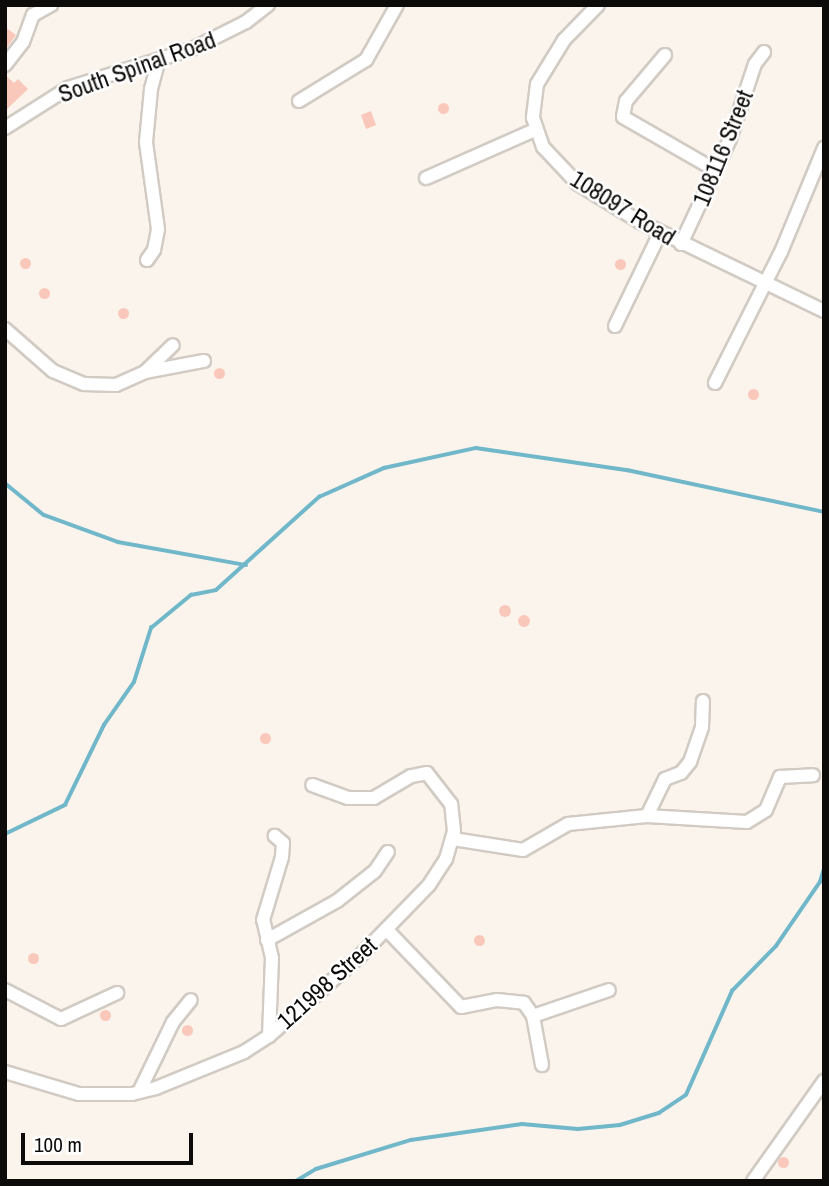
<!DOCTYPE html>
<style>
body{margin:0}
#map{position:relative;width:829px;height:1186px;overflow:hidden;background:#faf4ec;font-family:"Archivo Narrow",sans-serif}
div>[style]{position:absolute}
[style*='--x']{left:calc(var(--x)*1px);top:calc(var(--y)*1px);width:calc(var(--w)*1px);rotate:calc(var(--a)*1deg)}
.stream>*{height:3.5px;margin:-1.75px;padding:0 1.75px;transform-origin:1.75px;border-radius:1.75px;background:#71b7ca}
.building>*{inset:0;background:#fac8ba}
.round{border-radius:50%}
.roads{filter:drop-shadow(2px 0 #d1cbc4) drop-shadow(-2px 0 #d1cbc4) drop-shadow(0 2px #d1cbc4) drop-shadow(0 -2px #d1cbc4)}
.minor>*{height:12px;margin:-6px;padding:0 6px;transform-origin:6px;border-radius:6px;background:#fff}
span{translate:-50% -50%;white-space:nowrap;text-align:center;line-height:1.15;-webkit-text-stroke:5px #fff;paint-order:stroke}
.street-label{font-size:24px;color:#0d0b09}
.frame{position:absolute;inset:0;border:7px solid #0d0b09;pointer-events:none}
.scale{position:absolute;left:21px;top:1133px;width:172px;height:32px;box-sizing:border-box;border:4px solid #0d0b09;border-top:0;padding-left:9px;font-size:21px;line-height:24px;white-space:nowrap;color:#0d0b09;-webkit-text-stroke:5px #fff;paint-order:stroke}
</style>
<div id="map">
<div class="stream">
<i style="--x:5;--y:483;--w:50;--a:39.4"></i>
<i style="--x:44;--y:515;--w:79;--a:20"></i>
<i style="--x:118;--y:542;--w:130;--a:10.2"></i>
<i style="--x:5;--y:834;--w:67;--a:-25.8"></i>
<i style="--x:65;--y:805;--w:89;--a:-64"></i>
<i style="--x:104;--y:725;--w:52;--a:-55.1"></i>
<i style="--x:134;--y:682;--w:57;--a:-72.5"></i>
<i style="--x:151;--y:628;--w:52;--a:-39.5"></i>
<i style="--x:191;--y:595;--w:25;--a:-11"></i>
<i style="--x:216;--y:590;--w:139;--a:-42.1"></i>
<i style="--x:319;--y:497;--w:71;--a:-24"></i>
<i style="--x:384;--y:468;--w:94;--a:-12.3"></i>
<i style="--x:476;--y:448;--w:153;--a:8.3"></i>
<i style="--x:627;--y:470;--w:201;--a:12"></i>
<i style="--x:296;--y:1181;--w:23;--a:-31"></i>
<i style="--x:316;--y:1169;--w:99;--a:-17"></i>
<i style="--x:411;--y:1140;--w:112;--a:-8.2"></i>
<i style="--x:522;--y:1124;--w:56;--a:5.1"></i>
<i style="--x:578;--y:1129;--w:42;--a:-5.4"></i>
<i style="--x:620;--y:1125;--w:41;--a:-17.1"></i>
<i style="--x:659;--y:1113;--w:32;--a:-34"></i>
<i style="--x:686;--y:1095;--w:114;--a:-66.1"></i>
<i style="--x:732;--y:991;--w:63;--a:-45.6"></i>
<i style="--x:776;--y:946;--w:78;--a:-55.5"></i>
<i style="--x:820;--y:882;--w:14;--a:-73"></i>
</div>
<div class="building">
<i style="clip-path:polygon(5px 27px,16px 35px,5px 50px)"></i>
<i style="clip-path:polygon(5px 75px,14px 83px,18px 79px,28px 89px,5px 111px)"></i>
<i class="round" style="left:437.5px;top:102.5px;width:11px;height:11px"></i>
<i style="clip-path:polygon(371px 111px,376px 125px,366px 129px,361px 115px)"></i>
<i class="round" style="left:19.5px;top:257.5px;width:11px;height:11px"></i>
<i class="round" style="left:614.5px;top:258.5px;width:11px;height:11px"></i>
<i class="round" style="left:38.5px;top:287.5px;width:11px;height:11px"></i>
<i class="round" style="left:117.5px;top:307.5px;width:11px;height:11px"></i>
<i class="round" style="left:213.5px;top:367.5px;width:11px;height:11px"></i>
<i class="round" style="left:747.5px;top:388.5px;width:11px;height:11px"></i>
<i class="round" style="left:499px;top:605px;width:12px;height:12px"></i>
<i class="round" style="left:518px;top:615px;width:12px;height:12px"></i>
<i class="round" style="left:259.5px;top:732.5px;width:11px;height:11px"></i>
<i class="round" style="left:473.5px;top:934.5px;width:11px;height:11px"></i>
<i class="round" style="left:27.5px;top:952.5px;width:11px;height:11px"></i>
<i class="round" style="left:99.5px;top:1009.5px;width:11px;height:11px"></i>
<i class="round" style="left:181.5px;top:1024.5px;width:11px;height:11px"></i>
<i class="round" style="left:777.5px;top:1156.5px;width:11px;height:11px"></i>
</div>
<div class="roads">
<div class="minor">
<i style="--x:598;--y:5;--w:49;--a:134.2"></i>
<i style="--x:564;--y:40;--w:52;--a:121.5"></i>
<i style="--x:537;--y:84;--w:34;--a:97"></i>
<i style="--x:533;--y:118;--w:31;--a:71"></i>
<i style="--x:543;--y:147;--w:51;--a:46.6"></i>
<i style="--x:578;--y:184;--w:73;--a:31.5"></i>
<i style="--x:640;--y:222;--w:204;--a:25.8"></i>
<i style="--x:665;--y:55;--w:60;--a:130.3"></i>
<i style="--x:626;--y:101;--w:16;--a:101"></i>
<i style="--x:623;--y:117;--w:106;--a:29.9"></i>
<i style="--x:5;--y:65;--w:29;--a:-52"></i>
<i style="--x:23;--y:42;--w:29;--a:-70"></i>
<i style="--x:33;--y:15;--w:21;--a:-29"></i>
<i style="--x:299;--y:101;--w:79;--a:-31.5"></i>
<i style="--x:366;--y:60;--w:63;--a:-60.6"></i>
<i style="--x:5;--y:128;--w:75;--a:-32.4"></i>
<i style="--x:68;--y:88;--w:130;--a:-17.5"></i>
<i style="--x:192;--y:49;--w:60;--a:-26.6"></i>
<i style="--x:246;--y:22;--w:28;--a:-38"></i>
<i style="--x:426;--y:178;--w:119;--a:-23.8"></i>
<i style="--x:681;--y:244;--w:116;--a:-65"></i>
<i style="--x:730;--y:139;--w:79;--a:-71.6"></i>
<i style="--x:755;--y:64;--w:15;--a:-53"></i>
<i style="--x:147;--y:260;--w:12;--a:-55"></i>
<i style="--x:154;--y:250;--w:21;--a:-79"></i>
<i style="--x:158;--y:229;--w:88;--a:-97.9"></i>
<i style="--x:146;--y:142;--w:53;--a:-84.6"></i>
<i style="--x:151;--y:89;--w:30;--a:-75"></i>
<i style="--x:615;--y:326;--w:103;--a:-64.2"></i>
<i style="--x:5;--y:329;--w:64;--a:41.2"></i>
<i style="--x:53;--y:371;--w:34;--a:23"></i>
<i style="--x:84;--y:384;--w:32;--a:2"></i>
<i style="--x:116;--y:385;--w:32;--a:-24"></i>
<i style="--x:145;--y:372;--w:60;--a:-10.6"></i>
<i style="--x:146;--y:371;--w:37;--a:-44"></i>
<i style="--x:715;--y:383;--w:147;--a:-63.3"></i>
<i style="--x:781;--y:252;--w:113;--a:-67.5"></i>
<i style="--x:647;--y:816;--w:41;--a:-64.1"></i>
<i style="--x:665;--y:779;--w:17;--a:-21"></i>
<i style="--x:681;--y:773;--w:14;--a:-51"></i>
<i style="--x:690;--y:762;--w:37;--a:-71"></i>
<i style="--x:702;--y:727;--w:26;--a:-88"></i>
<i style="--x:453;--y:839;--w:71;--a:8.9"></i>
<i style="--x:523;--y:850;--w:52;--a:-30"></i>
<i style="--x:568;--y:824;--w:79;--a:-5.8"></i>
<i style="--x:647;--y:816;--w:100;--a:3.4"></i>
<i style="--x:747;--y:822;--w:22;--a:-32"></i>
<i style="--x:766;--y:810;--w:36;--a:-67"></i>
<i style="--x:780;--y:777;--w:33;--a:-3"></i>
<i style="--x:386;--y:929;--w:108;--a:46.1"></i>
<i style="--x:461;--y:1007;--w:37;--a:-11"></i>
<i style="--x:497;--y:1000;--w:27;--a:6"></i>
<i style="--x:524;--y:1003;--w:16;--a:55"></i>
<i style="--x:533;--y:1016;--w:50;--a:79.6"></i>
<i style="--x:267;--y:940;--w:80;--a:-29.1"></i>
<i style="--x:337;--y:901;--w:48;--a:-38.3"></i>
<i style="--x:375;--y:871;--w:23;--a:-56"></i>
<i style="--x:5;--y:990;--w:63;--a:27.4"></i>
<i style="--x:61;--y:1019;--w:62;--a:-24.9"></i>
<i style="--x:533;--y:1016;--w:80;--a:-18.9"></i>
<i style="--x:269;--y:1036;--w:78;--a:-87.8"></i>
<i style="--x:272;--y:958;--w:39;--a:-103"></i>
<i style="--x:263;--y:920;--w:66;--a:-73.2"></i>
<i style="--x:282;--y:857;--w:14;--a:-86"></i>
<i style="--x:283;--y:843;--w:11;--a:-139"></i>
<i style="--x:5;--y:1072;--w:77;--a:16.6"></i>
<i style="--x:79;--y:1094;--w:53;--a:0"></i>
<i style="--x:132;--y:1094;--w:25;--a:-14"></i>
<i style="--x:156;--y:1088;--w:95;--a:-22.2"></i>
<i style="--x:244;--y:1052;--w:30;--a:-33"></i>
<i style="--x:269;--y:1036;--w:120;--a:-41.3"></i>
<i style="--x:359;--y:957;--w:100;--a:-45.8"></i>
<i style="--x:429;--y:885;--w:31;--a:-57"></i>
<i style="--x:446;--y:859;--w:29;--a:-74"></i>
<i style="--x:454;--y:831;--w:27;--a:-96"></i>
<i style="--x:451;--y:804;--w:39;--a:-128"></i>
<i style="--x:427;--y:773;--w:16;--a:169"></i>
<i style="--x:411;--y:776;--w:43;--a:149.3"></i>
<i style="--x:374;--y:798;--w:26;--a:180"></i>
<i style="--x:348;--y:798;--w:38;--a:-160"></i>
<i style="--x:139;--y:1092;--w:78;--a:-64.1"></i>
<i style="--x:173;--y:1022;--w:28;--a:-51"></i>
<i style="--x:753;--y:1181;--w:123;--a:-54.6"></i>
</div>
</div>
<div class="street-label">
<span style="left:137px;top:67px;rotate:-20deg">South Spinal Road</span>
<span style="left:723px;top:148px;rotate:-68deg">108116 Street</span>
<span style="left:623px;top:208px;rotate:32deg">108097 Road</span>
<span style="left:327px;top:983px;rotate:-42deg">121998 Street</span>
</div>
<div class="frame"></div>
<div class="scale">100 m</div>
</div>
